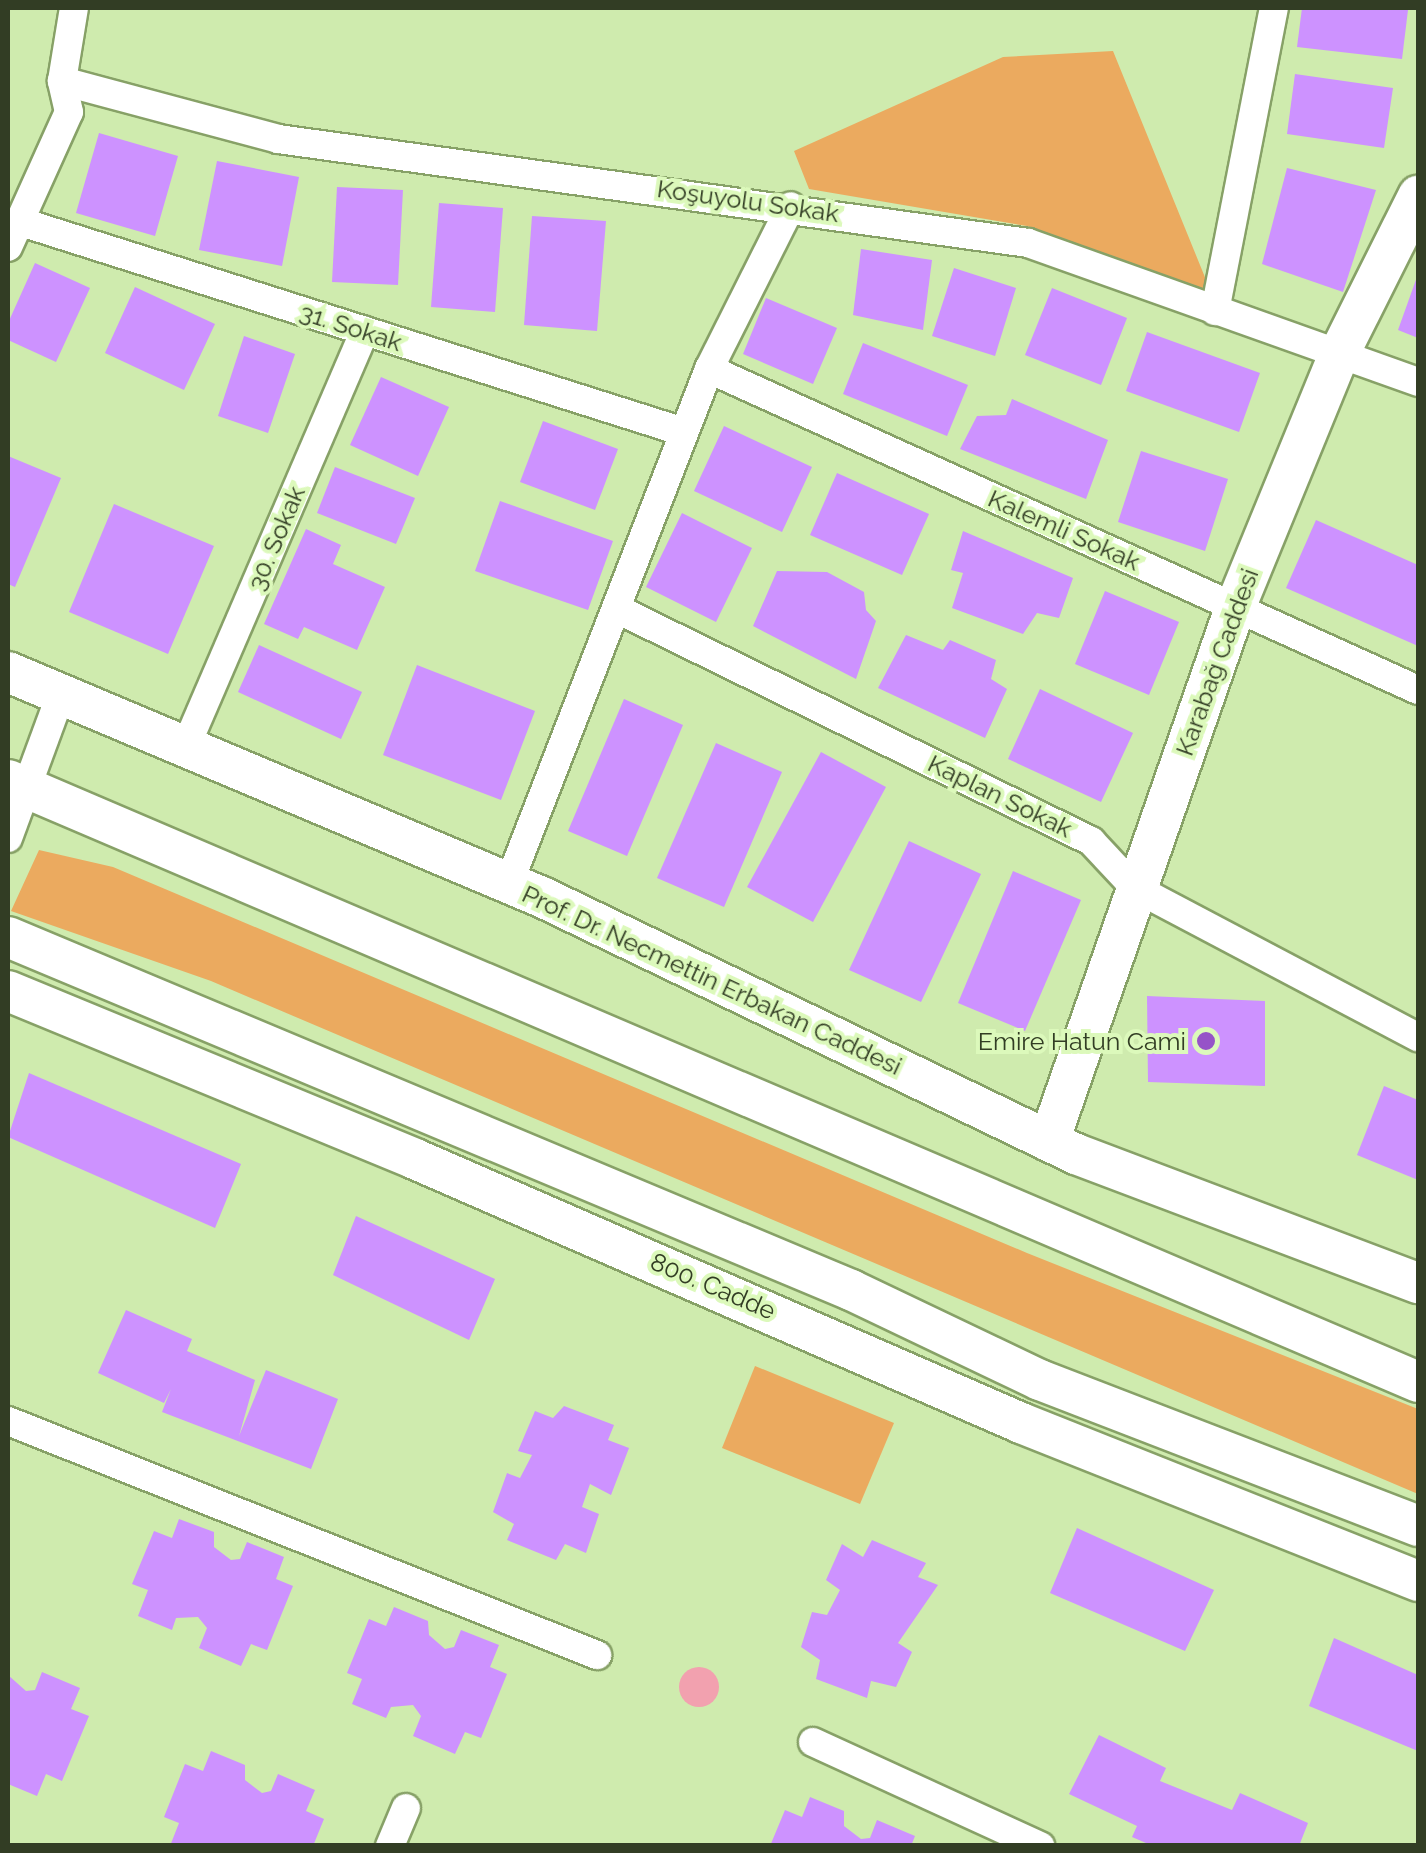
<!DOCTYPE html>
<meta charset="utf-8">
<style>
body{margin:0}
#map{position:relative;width:1426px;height:1853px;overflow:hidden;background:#cfebae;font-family:Raleway,sans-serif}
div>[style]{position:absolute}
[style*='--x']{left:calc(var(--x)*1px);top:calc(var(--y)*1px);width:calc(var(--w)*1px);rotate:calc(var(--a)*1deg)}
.green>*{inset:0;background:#ebaa5f}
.water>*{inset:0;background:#f2a1af}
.round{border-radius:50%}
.building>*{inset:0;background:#cd92ff}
.roads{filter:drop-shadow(2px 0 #87a167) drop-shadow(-2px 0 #87a167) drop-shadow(0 2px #87a167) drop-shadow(0 -2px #87a167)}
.street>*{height:28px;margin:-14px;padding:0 14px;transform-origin:14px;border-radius:14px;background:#fff}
.secondary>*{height:40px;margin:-20px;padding:0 20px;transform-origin:20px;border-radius:20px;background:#fff}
.dots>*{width:28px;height:28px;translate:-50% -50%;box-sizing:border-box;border:5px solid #dcf9bb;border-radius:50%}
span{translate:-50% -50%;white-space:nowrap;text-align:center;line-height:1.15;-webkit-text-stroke:8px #dcf9bb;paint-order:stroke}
.street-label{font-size:25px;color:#323d24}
.poi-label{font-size:25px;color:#323d24}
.right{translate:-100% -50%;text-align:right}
.frame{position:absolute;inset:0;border:10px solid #323d24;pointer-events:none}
</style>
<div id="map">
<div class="green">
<i style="clip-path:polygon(1113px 51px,1213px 297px,1027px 226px,809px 189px,794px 151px,1003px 57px)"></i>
<i style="clip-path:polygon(39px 850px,113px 867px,1027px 1253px,1418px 1409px,1418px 1494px,211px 981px,11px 911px)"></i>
<i style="clip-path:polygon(755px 1366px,894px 1423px,860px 1504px,722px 1448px)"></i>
</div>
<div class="water">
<i class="round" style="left:679px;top:1667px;width:40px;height:40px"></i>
</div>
<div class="building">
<i style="clip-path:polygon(1302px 8px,1408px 10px,1402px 59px,1297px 47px)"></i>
<i style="clip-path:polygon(1295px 74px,1393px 88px,1384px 148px,1287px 134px)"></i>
<i style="clip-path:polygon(99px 133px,178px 156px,155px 236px,76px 213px)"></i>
<i style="clip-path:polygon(217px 161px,299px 177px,282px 266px,199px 250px)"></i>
<i style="clip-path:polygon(1287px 168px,1376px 190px,1343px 292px,1262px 264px)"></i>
<i style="clip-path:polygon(337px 187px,403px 190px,398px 285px,332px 282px)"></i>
<i style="clip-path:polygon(439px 203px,503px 208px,495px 312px,431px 307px)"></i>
<i style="clip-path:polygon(532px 216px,606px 221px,597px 331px,524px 325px)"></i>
<i style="clip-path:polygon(861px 249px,932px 260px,923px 330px,853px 315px)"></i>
<i style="clip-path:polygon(35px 263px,90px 288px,56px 362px,8px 340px,8px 323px)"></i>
<i style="clip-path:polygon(954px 268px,1016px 288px,995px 356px,932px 336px)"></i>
<i style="clip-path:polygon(1418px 274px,1418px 338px,1398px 330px)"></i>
<i style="clip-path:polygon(135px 287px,215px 324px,184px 390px,105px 353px)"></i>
<i style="clip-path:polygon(1052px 288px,1127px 318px,1101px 385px,1025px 355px)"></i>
<i style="clip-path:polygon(766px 298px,837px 328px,813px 384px,743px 354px)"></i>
<i style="clip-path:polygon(1147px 332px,1260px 373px,1239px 432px,1126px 391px)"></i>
<i style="clip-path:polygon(244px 336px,295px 354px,268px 433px,218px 416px)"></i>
<i style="clip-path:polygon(863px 343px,968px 385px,947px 436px,843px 394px)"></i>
<i style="clip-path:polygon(381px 377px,449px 407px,418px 476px,350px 445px)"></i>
<i style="clip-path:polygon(1012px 399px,1108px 440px,1086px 499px,960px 449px,977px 416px,1006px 415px)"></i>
<i style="clip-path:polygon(543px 421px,618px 449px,595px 510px,520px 482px)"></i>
<i style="clip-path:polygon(724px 426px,812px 467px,782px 532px,694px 491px)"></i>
<i style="clip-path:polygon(1141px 451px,1228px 479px,1205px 551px,1118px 522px)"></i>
<i style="clip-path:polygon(8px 456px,61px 478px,15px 587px,8px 584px)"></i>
<i style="clip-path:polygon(335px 467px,415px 498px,396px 544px,317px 513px)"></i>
<i style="clip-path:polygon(837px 473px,929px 514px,902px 575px,810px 535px)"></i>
<i style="clip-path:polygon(500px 501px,613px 541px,588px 610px,475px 571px)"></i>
<i style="clip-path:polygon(114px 504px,214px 546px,168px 654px,69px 612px)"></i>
<i style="clip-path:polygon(682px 513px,752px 548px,716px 622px,646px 587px)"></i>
<i style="clip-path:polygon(1316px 520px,1418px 565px,1418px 646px,1286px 588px)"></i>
<i style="clip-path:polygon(306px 529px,341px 545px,333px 564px,385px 587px,357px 650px,304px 627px,298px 639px,264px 624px)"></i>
<i style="clip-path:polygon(963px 531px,1073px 578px,1059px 618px,1037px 613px,1023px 634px,952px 608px,963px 573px,951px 570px)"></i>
<i style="clip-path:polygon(777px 571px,827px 572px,864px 592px,866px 610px,876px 621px,856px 679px,753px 626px)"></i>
<i style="clip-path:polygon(1105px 591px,1179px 622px,1149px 695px,1075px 664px)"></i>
<i style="clip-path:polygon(906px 635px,943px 650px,950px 640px,996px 660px,991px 679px,1007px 689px,985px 738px,878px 688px)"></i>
<i style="clip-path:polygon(259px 645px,362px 692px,341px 739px,238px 692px)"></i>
<i style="clip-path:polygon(417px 665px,535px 711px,501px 800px,383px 755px)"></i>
<i style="clip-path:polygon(1040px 689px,1133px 733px,1101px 802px,1008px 759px)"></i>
<i style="clip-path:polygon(624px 699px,683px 725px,627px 856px,568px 831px)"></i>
<i style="clip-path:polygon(716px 743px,782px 772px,724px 907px,657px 878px)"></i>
<i style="clip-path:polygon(821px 752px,886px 787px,813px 922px,747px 887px)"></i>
<i style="clip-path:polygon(909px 841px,981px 874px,921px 1002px,849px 970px)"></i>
<i style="clip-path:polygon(1013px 871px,1081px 900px,1025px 1031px,958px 1003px)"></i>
<i style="clip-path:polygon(1147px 996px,1265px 1001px,1265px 1086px,1148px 1082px)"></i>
<i style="clip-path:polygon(29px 1073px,241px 1164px,215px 1228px,8px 1137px)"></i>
<i style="clip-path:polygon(1384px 1086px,1418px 1100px,1418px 1180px,1357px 1155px)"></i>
<i style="clip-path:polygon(356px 1216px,495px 1279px,469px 1340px,333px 1275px)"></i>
<i style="clip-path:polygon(126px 1310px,192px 1339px,187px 1351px,255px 1380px,239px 1436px,266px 1370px,338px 1399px,311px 1469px,162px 1412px,171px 1389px,164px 1403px,98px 1373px)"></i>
<i style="clip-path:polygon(564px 1406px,614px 1425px,608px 1440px,629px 1448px,611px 1495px,590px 1484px,582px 1507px,599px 1514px,586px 1553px,565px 1544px,556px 1560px,507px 1540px,514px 1524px,493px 1512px,507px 1473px,520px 1478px,532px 1455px,518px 1451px,535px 1411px,553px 1418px)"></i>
<i style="clip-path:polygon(179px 1519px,214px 1532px,214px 1547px,231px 1560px,240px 1559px,247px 1542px,284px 1557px,276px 1579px,293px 1586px,267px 1650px,251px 1644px,241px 1666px,199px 1648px,207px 1628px,198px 1617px,176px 1618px,172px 1630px,138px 1616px,148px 1590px,132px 1584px,154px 1531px,172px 1538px)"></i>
<i style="clip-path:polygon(1077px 1528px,1214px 1590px,1185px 1651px,1050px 1593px)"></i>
<i style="clip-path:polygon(872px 1540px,926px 1563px,918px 1577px,938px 1585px,898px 1643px,912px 1652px,896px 1687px,871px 1681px,867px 1698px,816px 1679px,820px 1660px,801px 1647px,812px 1612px,827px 1615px,840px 1590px,826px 1580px,842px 1544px,863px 1557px)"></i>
<i style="clip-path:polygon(394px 1607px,428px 1621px,429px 1635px,445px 1649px,454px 1647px,461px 1630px,499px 1645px,490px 1667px,507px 1674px,481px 1738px,465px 1732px,455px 1754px,413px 1736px,421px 1716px,413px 1705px,391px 1707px,386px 1718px,352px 1704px,362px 1679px,347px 1673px,369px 1619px,386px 1626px)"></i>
<i style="clip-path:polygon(1334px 1638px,1418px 1675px,1418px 1751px,1309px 1706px)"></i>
<i style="clip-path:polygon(42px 1672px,80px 1688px,71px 1709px,89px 1716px,62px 1781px,46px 1774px,37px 1796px,8px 1784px,8px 1675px,26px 1691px,35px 1690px)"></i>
<i style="clip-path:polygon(1099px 1735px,1166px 1768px,1160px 1781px,1232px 1810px,1240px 1793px,1308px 1823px,1299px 1846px,1153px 1846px,1132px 1837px,1137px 1826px,1069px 1794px)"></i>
<i style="clip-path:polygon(211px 1751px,245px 1765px,245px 1780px,262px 1793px,271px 1791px,278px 1774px,315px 1790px,306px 1811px,324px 1819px,313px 1846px,170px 1846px,179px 1823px,164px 1817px,185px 1764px,203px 1771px)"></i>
<i style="clip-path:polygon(810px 1797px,844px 1811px,844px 1826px,861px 1839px,870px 1838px,877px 1820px,915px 1836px,911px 1846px,770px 1846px,785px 1810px,802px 1817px)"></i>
</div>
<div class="roads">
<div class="street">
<i style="--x:62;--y:81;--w:224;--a:15"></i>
<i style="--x:278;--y:139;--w:757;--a:7.89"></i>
<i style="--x:1028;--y:243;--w:414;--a:19.6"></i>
<i style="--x:18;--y:221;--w:699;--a:17.58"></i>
<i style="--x:8;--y:247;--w:148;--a:-65.7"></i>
<i style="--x:69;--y:112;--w:32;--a:-103"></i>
<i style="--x:62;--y:81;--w:74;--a:-80.7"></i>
<i style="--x:1215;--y:311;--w:309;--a:-79"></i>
<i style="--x:709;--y:369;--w:778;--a:24.36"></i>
<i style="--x:617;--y:609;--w:528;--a:26.08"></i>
<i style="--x:1091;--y:841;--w:64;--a:46.9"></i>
<i style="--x:1135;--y:888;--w:320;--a:27.8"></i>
<i style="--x:186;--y:746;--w:452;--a:-66.7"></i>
<i style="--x:8;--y:838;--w:153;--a:-69.8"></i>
<i style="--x:509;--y:883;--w:552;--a:-68.74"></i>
<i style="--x:709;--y:369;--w:182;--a:-63.3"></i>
<i style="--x:8;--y:1421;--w:634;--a:21.67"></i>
<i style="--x:813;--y:1742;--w:250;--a:24.6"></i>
<i style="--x:390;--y:1846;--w:41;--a:-67.2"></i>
</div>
<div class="secondary">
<i style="--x:8;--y:672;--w:582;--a:22.86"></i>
<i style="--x:544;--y:898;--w:590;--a:25.7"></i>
<i style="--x:1076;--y:1154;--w:366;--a:20.7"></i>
<i style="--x:8;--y:780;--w:1533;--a:23.12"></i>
<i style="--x:8;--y:937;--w:914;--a:22.72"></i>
<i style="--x:851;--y:1290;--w:209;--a:25.5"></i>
<i style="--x:1040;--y:1380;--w:405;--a:21.1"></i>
<i style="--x:8;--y:991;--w:440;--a:22.4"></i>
<i style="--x:415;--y:1159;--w:661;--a:23.54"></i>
<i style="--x:1021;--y:1423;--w:427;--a:21.7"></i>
<i style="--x:1049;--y:1141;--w:565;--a:-70.76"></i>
<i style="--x:1235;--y:608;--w:274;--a:-67.7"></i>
<i style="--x:1339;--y:354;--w:177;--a:-63.4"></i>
</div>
</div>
<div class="dots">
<i style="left:1206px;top:1041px;background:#9653c8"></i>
</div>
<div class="street-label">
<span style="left:748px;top:201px;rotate:8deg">Koşuyolu Sokak</span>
<span style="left:351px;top:327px;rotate:18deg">31. Sokak</span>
<span style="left:1064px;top:530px;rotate:24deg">Kalemli Sokak</span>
<span style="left:276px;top:538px;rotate:-67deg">30. Sokak</span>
<span style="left:1217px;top:662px;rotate:-70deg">Karabağ Caddesi</span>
<span style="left:1000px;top:796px;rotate:26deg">Kaplan Sokak</span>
<span style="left:712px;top:980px;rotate:25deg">Prof. Dr. Necmettin Erbakan Caddesi</span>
<span style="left:713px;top:1286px;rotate:23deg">800. Cadde</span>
</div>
<div class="poi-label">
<span class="right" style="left:1186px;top:1041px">Emire Hatun Cami</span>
</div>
<div class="frame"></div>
</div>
